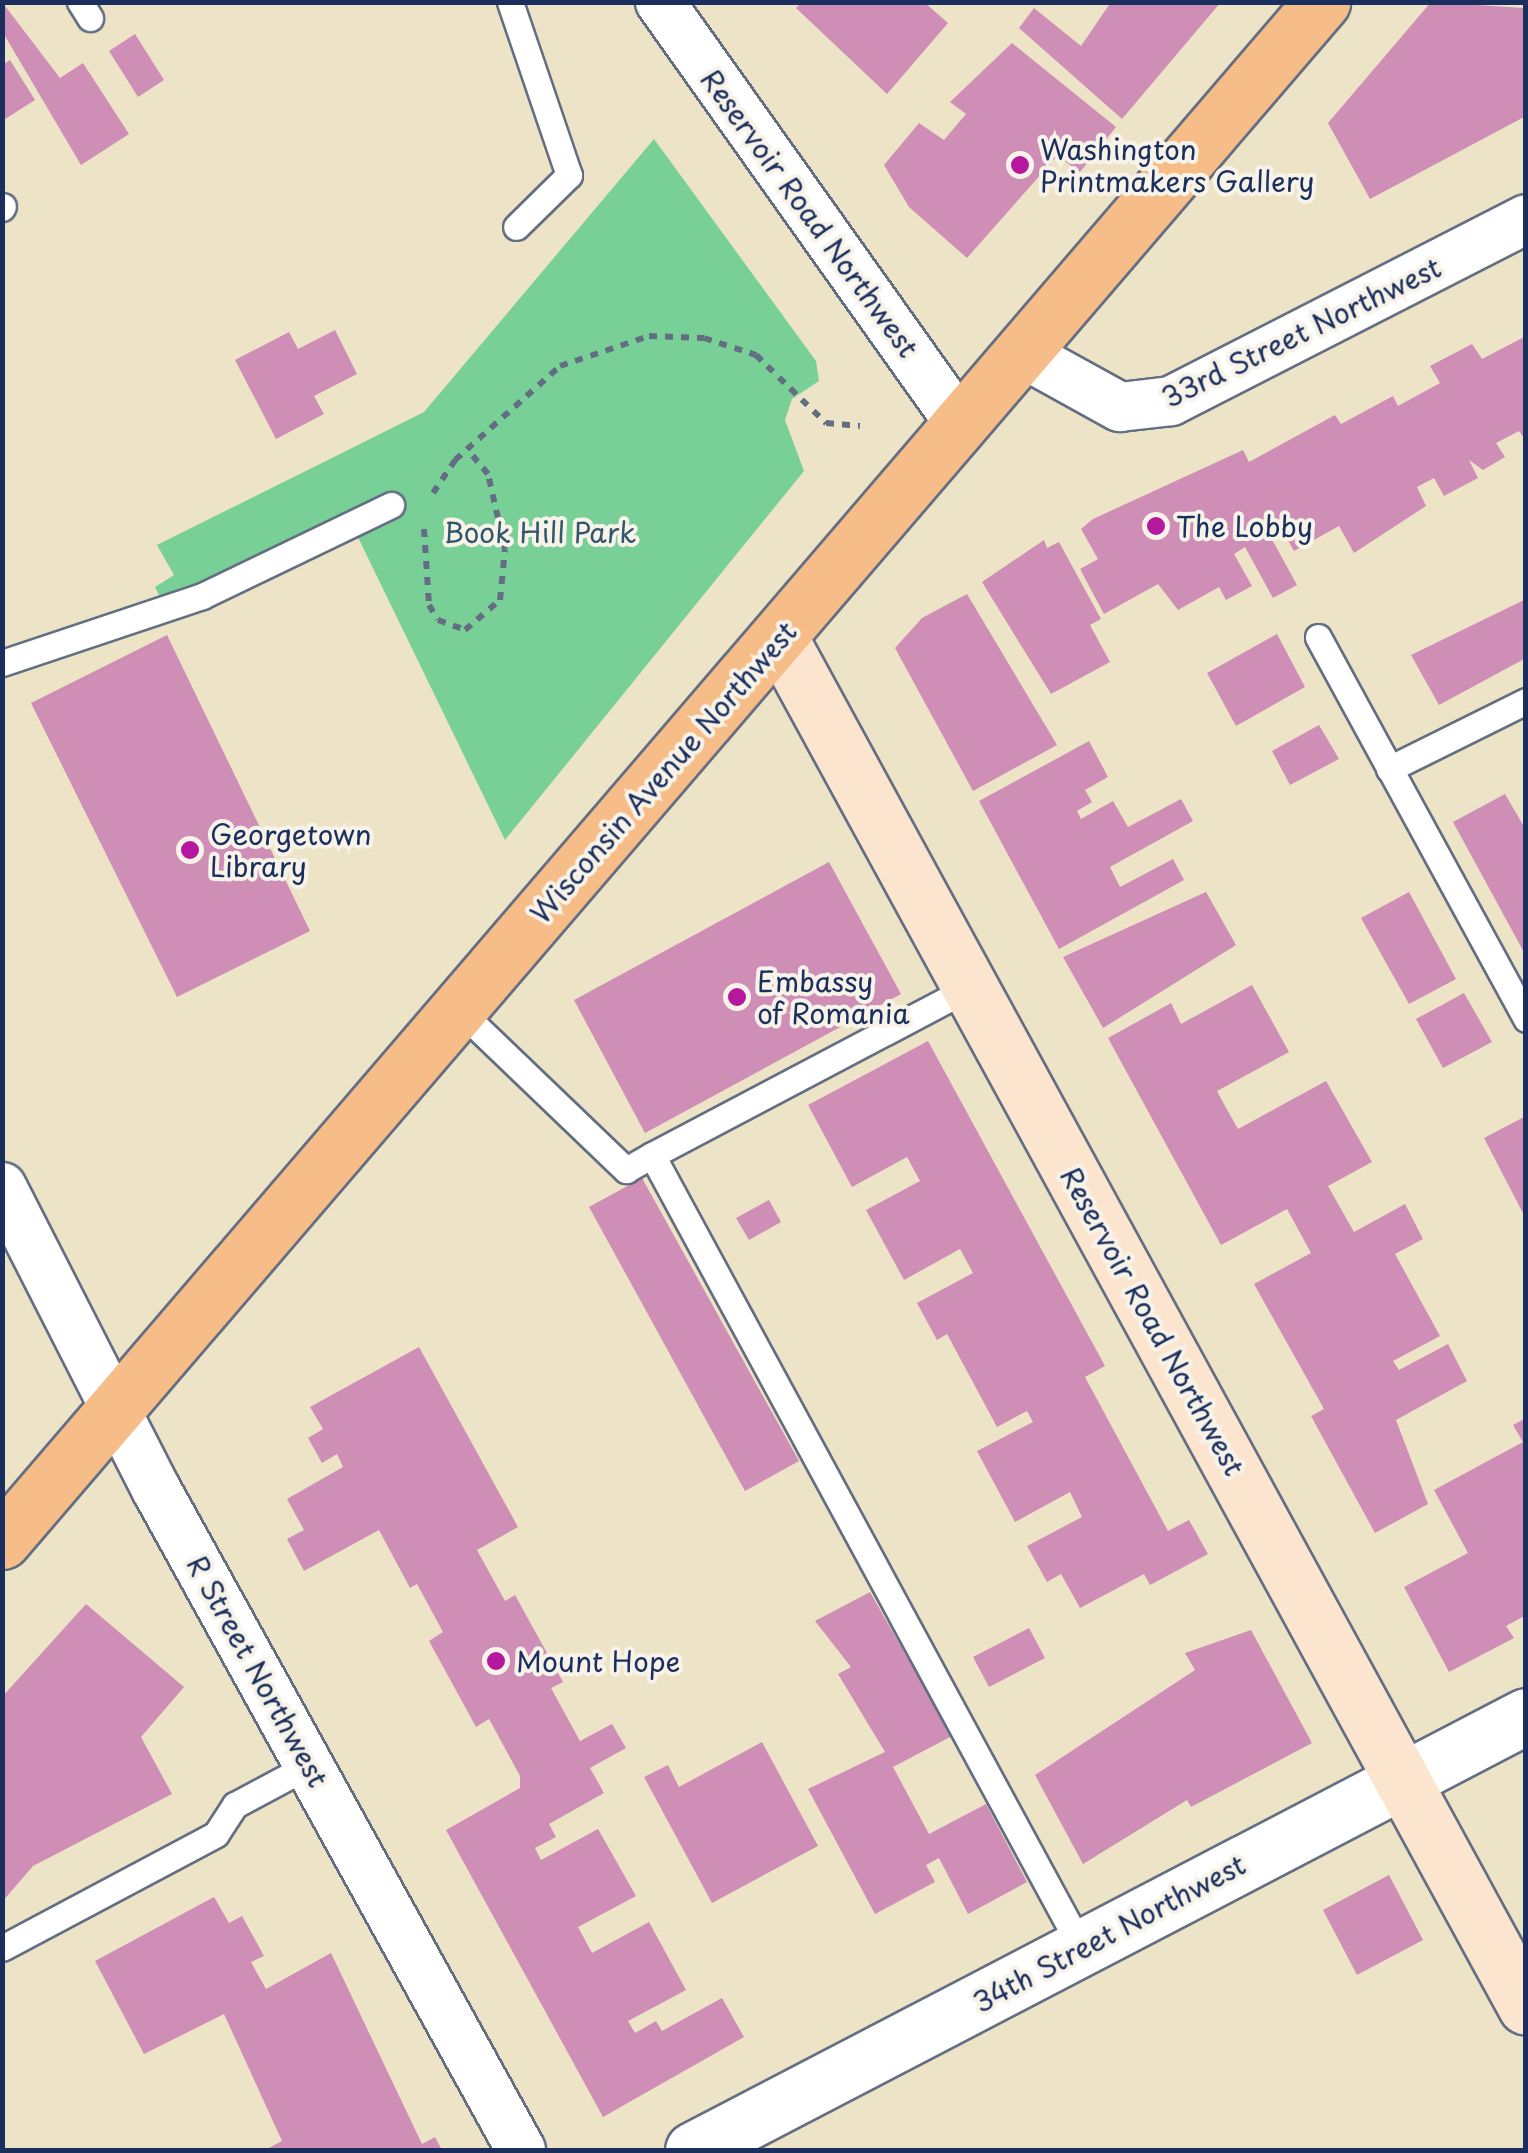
<!DOCTYPE html>
<style>
body{margin:0}
#map{position:relative;width:1528px;height:2153px;overflow:hidden;background:#ede4c7;font-family:"Playpen Sans",sans-serif}
div>[style]{position:absolute}
[style*='--x']{left:calc(var(--x)*1px);top:calc(var(--y)*1px);width:calc(var(--w)*1px);rotate:calc(var(--a)*1deg)}
.green>*{inset:0;background:#78d096}
.building>*{inset:0;background:#ce8eb5}
.path>*{height:6px;margin-top:-3px;transform-origin:0;background:repeating-linear-gradient(90deg,#646e83 0 8px,transparent 0 16px)}
.roads{filter:drop-shadow(2px 0 #646e83) drop-shadow(-2px 0 #646e83) drop-shadow(0 2px #646e83) drop-shadow(0 -2px #646e83)}
.service>*{height:25px;margin:-12.5px;padding:0 12.5px;transform-origin:12.5px;border-radius:12.5px;background:#fff}
.minor>*{height:48px;margin:-24px;padding:0 24px;transform-origin:24px;border-radius:24px;background:#fff}
.tertiary>*{height:55px;margin:-27.5px;padding:0 27.5px;transform-origin:27.5px;border-radius:27.5px;background:#fff}
.secondary>*{height:55px;margin:-27.5px;padding:0 27.5px;transform-origin:27.5px;border-radius:27.5px;background:#fce5cf}
.primary>*{height:55px;margin:-27.5px;padding:0 27.5px;transform-origin:27.5px;border-radius:27.5px;background:#f7bd88}
.dots>*{width:28px;height:28px;translate:-50% -50%;box-sizing:border-box;border:5px solid #f7f3e8;border-radius:50%}
span{translate:-50% -50%;white-space:nowrap;text-align:center;line-height:1.15;-webkit-text-stroke:8px #f7f3e8;paint-order:stroke}
.poi-label{font-size:28px;color:#1b2f5e}
.left{translate:0 -50%;text-align:left}
.street-label{font-size:28px;color:#1b2f5e}
.park-label{font-size:28px;color:#32576c}
.frame{position:absolute;inset:0;border:5px solid #1b2f5e;pointer-events:none}
</style>
<div id="map">
<div class="green">
<i style="clip-path:polygon(654px 139px,816px 361px,819px 381px,792px 399px,785px 420px,804px 471px,505px 840px,353px 527px,171px 618px,155px 587px,174px 575px,157px 545px,424px 412px)"></i>
</div>
<div class="building">
<i style="clip-path:polygon(2px 2px,60px 78px,83px 63px,129px 134px,81px 165px,2px 31px)"></i>
<i style="clip-path:polygon(802px 2px,924px 2px,948px 23px,887px 94px,796px 8px)"></i>
<i style="clip-path:polygon(1111px 2px,1221px 2px,1122px 119px,1019px 28px,1034px 8px,1081px 46px)"></i>
<i style="clip-path:polygon(1431px 2px,1524px 8px,1526px 116px,1370px 199px,1328px 123px)"></i>
<i style="clip-path:polygon(135px 34px,164px 80px,138px 97px,109px 51px)"></i>
<i style="clip-path:polygon(1012px 43px,1116px 127px,1080px 172px,1057px 156px,967px 258px,909px 207px,884px 165px,919px 123px,944px 140px,966px 114px,950px 102px)"></i>
<i style="clip-path:polygon(10px 60px,35px 100px,2px 121px,2px 65px)"></i>
<i style="clip-path:polygon(335px 330px,357px 374px,314px 396px,324px 414px,276px 439px,235px 360px,289px 332px,298px 349px)"></i>
<i style="clip-path:polygon(1526px 336px,1526px 441px,1519px 431px,1496px 443px,1505px 457px,1483px 470px,1469px 460px,1478px 478px,1444px 496px,1434px 478px,1417px 487px,1426px 506px,1354px 553px,1339px 526px,1294px 551px,1281px 528px,1269px 534px,1297px 585px,1273px 598px,1245px 547px,1234px 554px,1252px 586px,1226px 600px,1219px 587px,1178px 610px,1158px 584px,1104px 614px,1080px 569px,1098px 559px,1081px 529px,1093px 519px,1243px 450px,1249px 462px,1335px 415px,1341px 424px,1393px 396px,1398px 406px,1440px 383px,1430px 366px,1472px 344px,1482px 359px)"></i>
<i style="clip-path:polygon(1044px 540px,1047px 548px,1059px 542px,1101px 619px,1090px 625px,1110px 662px,1051px 694px,982px 582px)"></i>
<i style="clip-path:polygon(967px 594px,1057px 745px,973px 791px,895px 648px,922px 618px)"></i>
<i style="clip-path:polygon(1526px 599px,1526px 658px,1439px 705px,1411px 655px)"></i>
<i style="clip-path:polygon(1277px 634px,1305px 687px,1236px 726px,1207px 673px)"></i>
<i style="clip-path:polygon(167px 635px,310px 931px,177px 997px,31px 703px)"></i>
<i style="clip-path:polygon(1319px 725px,1339px 759px,1290px 785px,1272px 751px)"></i>
<i style="clip-path:polygon(1089px 741px,1108px 777px,1085px 790px,1092px 802px,1077px 811px,1081px 819px,1113px 801px,1128px 827px,1181px 799px,1193px 821px,1110px 867px,1120px 887px,1173px 859px,1184px 880px,1059px 949px,979px 801px)"></i>
<i style="clip-path:polygon(1505px 794px,1526px 830px,1526px 956px,1453px 822px)"></i>
<i style="clip-path:polygon(829px 862px,901px 994px,645px 1133px,574px 1000px)"></i>
<i style="clip-path:polygon(1206px 892px,1236px 945px,1103px 1028px,1063px 957px)"></i>
<i style="clip-path:polygon(1409px 892px,1456px 979px,1409px 1004px,1361px 918px)"></i>
<i style="clip-path:polygon(1252px 985px,1289px 1052px,1217px 1091px,1225px 1106px,1238px 1129px,1326px 1081px,1372px 1162px,1328px 1186px,1354px 1232px,1405px 1204px,1423px 1239px,1395px 1254px,1440px 1336px,1393px 1361px,1399px 1370px,1448px 1344px,1467px 1381px,1396px 1420px,1428px 1504px,1375px 1533px,1311px 1416px,1324px 1409px,1254px 1284px,1311px 1253px,1287px 1209px,1221px 1245px,1108px 1038px,1171px 1003px,1181px 1024px)"></i>
<i style="clip-path:polygon(1464px 993px,1492px 1042px,1443px 1068px,1416px 1019px)"></i>
<i style="clip-path:polygon(928px 1041px,1105px 1366px,1085px 1377px,1168px 1531px,1189px 1520px,1208px 1554px,1150px 1585px,1144px 1574px,1080px 1608px,1061px 1574px,1047px 1582px,1027px 1546px,1082px 1517px,1070px 1492px,1015px 1522px,977px 1451px,1033px 1422px,1027px 1411px,997px 1427px,947px 1334px,937px 1340px,917px 1303px,973px 1273px,960px 1249px,904px 1280px,866px 1210px,920px 1181px,907px 1157px,852px 1187px,808px 1105px)"></i>
<i style="clip-path:polygon(1526px 1116px,1526px 1219px,1484px 1138px)"></i>
<i style="clip-path:polygon(642px 1178px,799px 1461px,745px 1491px,589px 1207px)"></i>
<i style="clip-path:polygon(769px 1200px,781px 1222px,749px 1240px,736px 1218px)"></i>
<i style="clip-path:polygon(419px 1347px,518px 1527px,477px 1550px,505px 1601px,515px 1595px,563px 1682px,551px 1688px,580px 1741px,612px 1724px,626px 1748px,590px 1768px,604px 1793px,549px 1824px,556px 1837px,535px 1848px,541px 1860px,598px 1829px,636px 1896px,578px 1927px,592px 1953px,649px 1922px,686px 1990px,628px 2021px,635px 2033px,656px 2021px,662px 2031px,722px 1998px,744px 2037px,603px 2117px,446px 1830px,520px 1788px,520px 1776px,489px 1719px,476px 1727px,429px 1641px,443px 1632px,417px 1584px,410px 1588px,379px 1530px,304px 1571px,287px 1539px,304px 1530px,287px 1499px,343px 1467px,337px 1454px,322px 1463px,308px 1438px,323px 1429px,310px 1407px)"></i>
<i style="clip-path:polygon(1526px 1418px,1526px 1615px,1506px 1626px,1514px 1638px,1449px 1672px,1404px 1587px,1468px 1553px,1434px 1490px,1523px 1442px,1513px 1425px)"></i>
<i style="clip-path:polygon(870px 1592px,952px 1736px,893px 1767px,929px 1834px,986px 1804px,1027px 1882px,968px 1914px,939px 1858px,926px 1865px,935px 1882px,875px 1914px,808px 1789px,885px 1752px,838px 1674px,851px 1667px,815px 1621px)"></i>
<i style="clip-path:polygon(86px 1604px,184px 1687px,141px 1737px,172px 1794px,33px 1866px,2px 1902px,2px 1697px)"></i>
<i style="clip-path:polygon(1029px 1628px,1045px 1658px,989px 1687px,973px 1657px)"></i>
<i style="clip-path:polygon(1251px 1630px,1312px 1743px,1191px 1807px,1187px 1800px,1083px 1864px,1035px 1775px,1195px 1670px,1185px 1653px)"></i>
<i style="clip-path:polygon(762px 1742px,818px 1846px,712px 1903px,644px 1777px,668px 1765px,679px 1787px)"></i>
<i style="clip-path:polygon(1389px 1875px,1423px 1940px,1357px 1975px,1323px 1910px)"></i>
<i style="clip-path:polygon(214px 1897px,229px 1923px,242px 1916px,264px 1956px,251px 1962px,266px 1989px,331px 1953px,422px 2144px,435px 2137px,442px 2150px,265px 2150px,282px 2141px,224px 2014px,144px 2054px,95px 1961px)"></i>
</div>
<div class="path">
<i style="--x:433;--y:493;--w:40;--a:-56"></i>
<i style="--x:455;--y:460;--w:141;--a:-41.8"></i>
<i style="--x:560;--y:366;--w:94;--a:-18.6"></i>
<i style="--x:649;--y:336;--w:55;--a:2.1"></i>
<i style="--x:704;--y:338;--w:55;--a:18.1"></i>
<i style="--x:756;--y:355;--w:98;--a:44.2"></i>
<i style="--x:826;--y:423;--w:34;--a:5"></i>
<i style="--x:424;--y:529;--w:76;--a:86.2"></i>
<i style="--x:429;--y:605;--w:17;--a:59"></i>
<i style="--x:438;--y:620;--w:29;--a:20"></i>
<i style="--x:465;--y:630;--w:46;--a:-40.6"></i>
<i style="--x:500;--y:600;--w:51;--a:-84.4"></i>
<i style="--x:505;--y:549;--w:77;--a:-102.8"></i>
<i style="--x:488;--y:474;--w:31;--a:-130"></i>
</div>
<div class="roads">
<div class="service">
<i style="--x:80;--y:2;--w:19;--a:58"></i>
<i style="--x:510;--y:2;--w:183;--a:71.2"></i>
<i style="--x:569;--y:175;--w:74;--a:135.5"></i>
<i style="--x:2;--y:208;--w:2;--a:-63"></i>
<i style="--x:1318;--y:637;--w:435;--a:61.4"></i>
<i style="--x:2;--y:663;--w:211;--a:-18.5"></i>
<i style="--x:202;--y:596;--w:210;--a:-25.7"></i>
<i style="--x:1389;--y:769;--w:153;--a:-26.4"></i>
<i style="--x:971;--y:987;--w:361;--a:152.2"></i>
<i style="--x:652;--y:1155;--w:901;--a:61.56"></i>
<i style="--x:458;--y:1009;--w:233;--a:43.8"></i>
<i style="--x:626;--y:1170;--w:30;--a:-30"></i>
<i style="--x:2;--y:1948;--w:242;--a:-28"></i>
<i style="--x:216;--y:1834;--w:35;--a:-57"></i>
<i style="--x:235;--y:1805;--w:85;--a:-28.1"></i>
</div>
<div class="minor">
<i style="--x:660;--y:2;--w:518;--a:54.59"></i>
<i style="--x:1022;--y:353;--w:112;--a:28.9"></i>
<i style="--x:1120;--y:407;--w:51;--a:-6.7"></i>
<i style="--x:1171;--y:401;--w:399;--a:-27.1"></i>
<i style="--x:2;--y:1187;--w:339;--a:63"></i>
<i style="--x:156;--y:1489;--w:755;--a:61.09"></i>
</div>
<div class="tertiary">
<i style="--x:693;--y:2150;--w:939;--a:-27.52"></i>
</div>
<div class="secondary">
<i style="--x:779;--y:637;--w:1560;--a:61.4"></i>
</div>
<div class="primary">
<i style="--x:2;--y:1541;--w:2028;--a:-49.38"></i>
</div>
</div>
<div class="dots">
<i style="left:1020px;top:165px;background:#b5179e"></i>
<i style="left:1156px;top:526px;background:#b5179e"></i>
<i style="left:190px;top:850px;background:#b5179e"></i>
<i style="left:737px;top:997px;background:#b5179e"></i>
<i style="left:496px;top:1661px;background:#b5179e"></i>
</div>
<div class="poi-label">
<span class="left" style="left:1040px;top:165px">Washington<br>Printmakers Gallery</span>
<span class="left" style="left:1176px;top:526px">The Lobby</span>
<span class="left" style="left:210px;top:850px">Georgetown<br>Library</span>
<span class="left" style="left:757px;top:997px">Embassy<br>of Romania</span>
<span class="left" style="left:516px;top:1661px">Mount Hope</span>
</div>
<div class="street-label">
<span style="left:810px;top:213px;rotate:54deg">Reservoir Road Northwest</span>
<span style="left:1301px;top:332px;rotate:-26deg">33rd Street Northwest</span>
<span style="left:663px;top:772px;rotate:-49deg">Wisconsin Avenue Northwest</span>
<span style="left:1153px;top:1321px;rotate:61deg">Reservoir Road Northwest</span>
<span style="left:258px;top:1671px;rotate:61deg">R Street Northwest</span>
<span style="left:1109px;top:1933px;rotate:-28deg">34th Street Northwest</span>
</div>
<div class="park-label">
<span style="left:540px;top:532px">Book Hill Park</span>
</div>
<div class="frame"></div>
</div>
